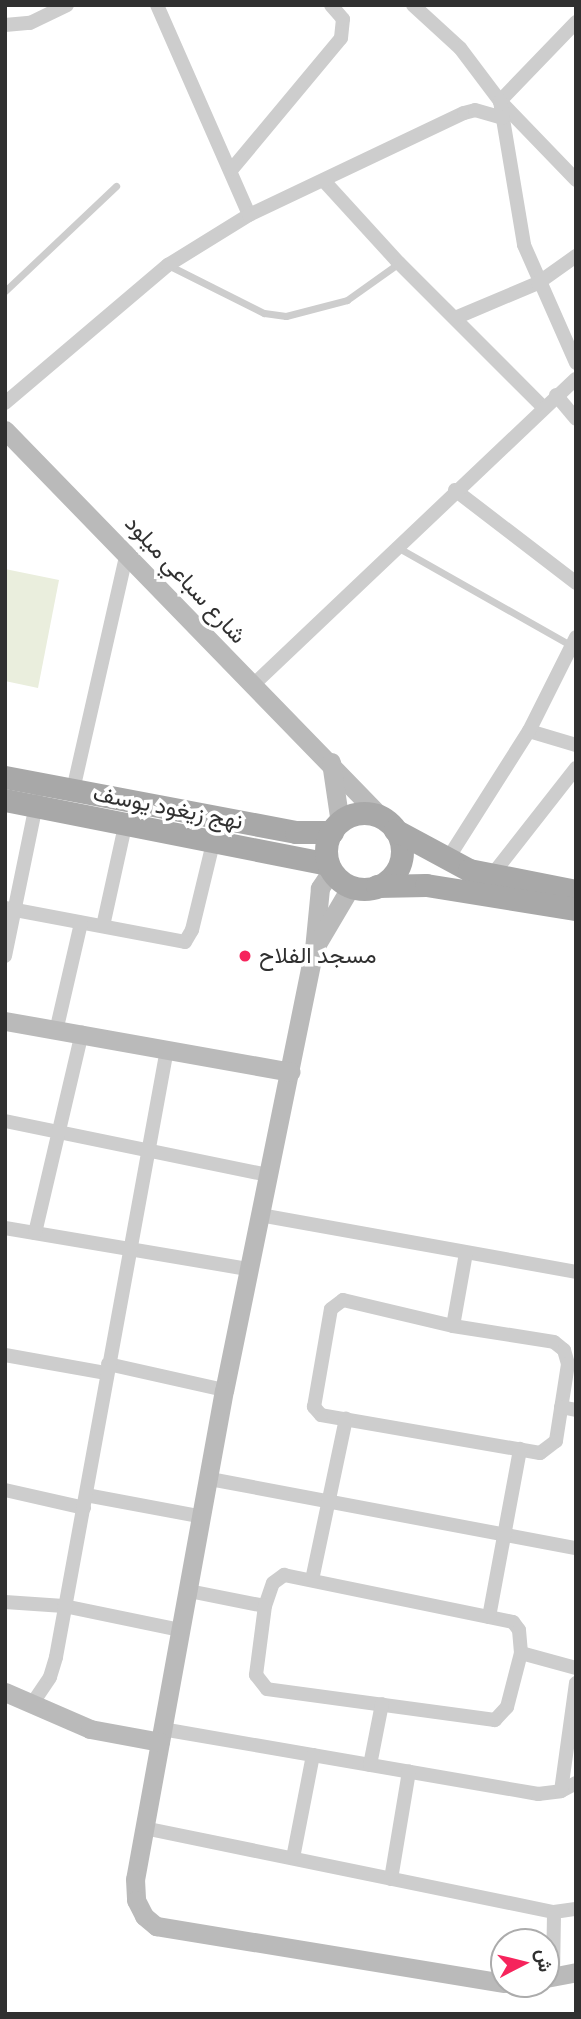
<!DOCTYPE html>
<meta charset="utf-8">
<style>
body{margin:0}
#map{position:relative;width:581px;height:2019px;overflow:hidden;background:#fff;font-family:"Roboto Condensed",Vazirmatn,sans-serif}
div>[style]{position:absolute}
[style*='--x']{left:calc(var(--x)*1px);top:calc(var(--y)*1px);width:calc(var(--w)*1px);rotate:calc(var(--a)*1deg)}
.green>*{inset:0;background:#eaeedd}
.lane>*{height:7px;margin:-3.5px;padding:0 3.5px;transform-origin:3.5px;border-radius:3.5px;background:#cdcdcd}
.street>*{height:14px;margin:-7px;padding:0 7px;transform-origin:7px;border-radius:7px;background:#cdcdcd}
.secondary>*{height:19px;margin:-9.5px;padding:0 9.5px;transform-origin:9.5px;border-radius:9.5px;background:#bababa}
.primary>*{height:23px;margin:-11.5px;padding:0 11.5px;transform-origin:11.5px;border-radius:11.5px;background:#a8a8a8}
.primary>.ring{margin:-11.5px;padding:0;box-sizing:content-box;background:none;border:23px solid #a8a8a8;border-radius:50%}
.dots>*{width:19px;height:19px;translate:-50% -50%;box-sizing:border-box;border:4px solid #fff;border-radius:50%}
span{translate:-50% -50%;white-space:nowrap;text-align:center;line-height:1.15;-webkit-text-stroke:7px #fff;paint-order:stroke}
.street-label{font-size:23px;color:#303030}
.poi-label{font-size:23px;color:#303030}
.left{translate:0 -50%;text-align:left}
.frame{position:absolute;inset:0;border:7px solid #303030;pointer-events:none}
.north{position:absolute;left:490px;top:1928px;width:70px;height:70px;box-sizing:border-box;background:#fff;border:2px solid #acacac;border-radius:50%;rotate:83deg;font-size:19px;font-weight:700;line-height:28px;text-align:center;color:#303030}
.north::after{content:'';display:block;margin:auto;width:24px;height:32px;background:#f6245c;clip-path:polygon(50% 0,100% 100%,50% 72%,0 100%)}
</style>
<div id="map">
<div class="green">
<i style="clip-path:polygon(5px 569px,59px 580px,38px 688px,5px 681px)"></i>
</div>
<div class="lane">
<i style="--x:170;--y:266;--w:105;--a:26.6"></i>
<i style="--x:264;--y:313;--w:22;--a:8"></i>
<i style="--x:286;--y:316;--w:63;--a:-14.7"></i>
<i style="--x:347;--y:300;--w:64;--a:-35.4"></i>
<i style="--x:5;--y:291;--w:153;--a:-43.4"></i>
<i style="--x:397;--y:547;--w:199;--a:29.5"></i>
</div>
<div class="street">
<i style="--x:157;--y:5;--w:229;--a:66.3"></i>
<i style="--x:413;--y:5;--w:64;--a:42.5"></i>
<i style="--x:460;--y:48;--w:66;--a:53"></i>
<i style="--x:500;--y:101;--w:110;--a:46.1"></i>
<i style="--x:576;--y:22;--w:110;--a:133.9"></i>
<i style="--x:500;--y:101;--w:146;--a:80.5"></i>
<i style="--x:524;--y:245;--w:129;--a:66.2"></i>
<i style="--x:5;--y:25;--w:25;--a:-5"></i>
<i style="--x:30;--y:23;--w:41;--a:-25.9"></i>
<i style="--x:232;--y:169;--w:170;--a:-50.2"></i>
<i style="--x:341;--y:38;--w:19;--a:-84"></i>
<i style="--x:343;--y:19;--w:18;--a:-131"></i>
<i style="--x:324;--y:181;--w:111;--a:47.6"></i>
<i style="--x:399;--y:263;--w:202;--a:45"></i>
<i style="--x:455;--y:318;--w:90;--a:-22.9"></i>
<i style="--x:538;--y:283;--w:47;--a:-35.4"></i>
<i style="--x:556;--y:395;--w:31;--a:50"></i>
<i style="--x:5;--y:403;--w:214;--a:-40.3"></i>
<i style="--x:168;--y:265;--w:95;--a:-31.7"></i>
<i style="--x:249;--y:215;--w:238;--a:-25.4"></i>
<i style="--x:464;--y:113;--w:11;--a:-15"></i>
<i style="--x:475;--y:110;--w:29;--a:16"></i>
<i style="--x:455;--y:490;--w:153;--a:37.5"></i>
<i style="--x:252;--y:686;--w:446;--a:-43.5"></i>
<i style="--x:529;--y:731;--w:49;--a:16.6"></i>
<i style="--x:73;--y:790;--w:244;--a:-77.2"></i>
<i style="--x:447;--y:860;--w:153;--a:-57.6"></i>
<i style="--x:529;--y:731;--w:105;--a:-63.4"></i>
<i style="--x:492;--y:875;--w:136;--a:-51.9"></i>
<i style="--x:5;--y:908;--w:183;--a:10.7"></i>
<i style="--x:185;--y:942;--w:14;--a:-60"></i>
<i style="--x:192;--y:930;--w:89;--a:-76.4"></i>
<i style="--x:103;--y:926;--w:102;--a:-77.6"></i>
<i style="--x:5;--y:956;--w:159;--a:-78.4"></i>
<i style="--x:57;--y:1027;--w:107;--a:-77"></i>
<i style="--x:5;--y:1121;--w:268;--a:11.6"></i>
<i style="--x:260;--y:1215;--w:321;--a:10.2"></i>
<i style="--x:5;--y:1228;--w:246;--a:9.6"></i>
<i style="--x:35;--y:1233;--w:206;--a:-76.8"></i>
<i style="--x:343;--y:1300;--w:113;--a:13.3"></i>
<i style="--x:453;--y:1326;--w:102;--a:9"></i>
<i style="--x:554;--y:1342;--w:13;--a:39"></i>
<i style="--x:564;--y:1350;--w:15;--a:74"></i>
<i style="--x:568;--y:1364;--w:78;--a:98.9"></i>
<i style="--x:556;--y:1441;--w:20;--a:143"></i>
<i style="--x:540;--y:1453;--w:222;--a:-170.2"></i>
<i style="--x:321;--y:1415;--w:11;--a:-131"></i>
<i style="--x:314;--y:1407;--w:99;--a:-80.2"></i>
<i style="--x:331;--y:1309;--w:15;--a:-37"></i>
<i style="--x:453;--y:1326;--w:74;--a:-79.9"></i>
<i style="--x:5;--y:1355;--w:103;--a:10.1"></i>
<i style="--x:108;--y:1364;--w:119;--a:12.6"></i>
<i style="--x:561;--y:1407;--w:15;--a:11"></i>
<i style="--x:210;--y:1479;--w:372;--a:10.7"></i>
<i style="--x:5;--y:1490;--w:81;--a:12.8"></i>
<i style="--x:86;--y:1495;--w:119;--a:10.6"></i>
<i style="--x:312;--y:1580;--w:165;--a:-78.1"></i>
<i style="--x:189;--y:1591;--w:77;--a:11.2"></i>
<i style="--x:265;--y:1606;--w:24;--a:-71"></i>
<i style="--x:273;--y:1583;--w:14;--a:-36"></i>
<i style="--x:284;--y:1575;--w:234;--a:11.6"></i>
<i style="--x:513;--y:1622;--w:10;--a:53"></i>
<i style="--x:519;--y:1630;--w:23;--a:85"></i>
<i style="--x:521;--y:1653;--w:56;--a:104.5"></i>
<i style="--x:507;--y:1707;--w:18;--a:133"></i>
<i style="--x:495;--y:1720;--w:230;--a:-172.3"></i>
<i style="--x:267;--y:1689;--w:18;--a:-128"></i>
<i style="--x:256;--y:1675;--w:70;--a:-82.6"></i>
<i style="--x:5;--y:1602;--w:59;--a:3.9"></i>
<i style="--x:64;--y:1606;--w:118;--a:11.7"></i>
<i style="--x:489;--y:1617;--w:171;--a:-79.5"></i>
<i style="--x:521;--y:1653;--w:57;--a:15.3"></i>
<i style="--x:32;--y:1704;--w:32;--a:-56"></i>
<i style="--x:50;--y:1677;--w:21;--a:-73"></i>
<i style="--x:56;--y:1657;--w:618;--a:-79.65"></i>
<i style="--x:162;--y:1729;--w:382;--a:9.8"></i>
<i style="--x:538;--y:1794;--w:23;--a:-7"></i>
<i style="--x:561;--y:1791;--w:17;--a:-28"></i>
<i style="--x:370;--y:1765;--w:62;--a:-78.9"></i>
<i style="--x:561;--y:1791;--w:109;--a:-82.1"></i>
<i style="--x:144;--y:1828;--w:419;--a:11.6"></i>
<i style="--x:554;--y:1912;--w:22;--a:-8"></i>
<i style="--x:293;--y:1858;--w:105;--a:-79"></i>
<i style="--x:391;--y:1879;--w:109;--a:-80.5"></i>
<i style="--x:553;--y:1977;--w:65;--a:-89.1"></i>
</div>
<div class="secondary">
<i style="--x:5;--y:430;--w:537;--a:45.83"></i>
<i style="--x:331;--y:762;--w:62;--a:81.6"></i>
<i style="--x:332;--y:870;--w:22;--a:124"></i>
<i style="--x:320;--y:888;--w:61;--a:95.6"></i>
<i style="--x:314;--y:949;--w:450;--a:101.5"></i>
<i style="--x:224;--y:1390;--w:497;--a:100.3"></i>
<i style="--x:135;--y:1879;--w:21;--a:87"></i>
<i style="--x:136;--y:1900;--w:18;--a:63"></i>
<i style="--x:144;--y:1916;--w:16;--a:40"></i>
<i style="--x:156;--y:1926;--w:353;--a:9.3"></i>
<i style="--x:314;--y:949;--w:71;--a:-59.5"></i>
<i style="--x:5;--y:1021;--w:290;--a:10.1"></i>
<i style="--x:5;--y:1692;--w:93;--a:23.5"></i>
<i style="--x:90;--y:1729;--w:71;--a:10.5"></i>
<i style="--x:546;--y:1978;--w:31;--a:-11"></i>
</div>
<div class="primary">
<i style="--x:5;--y:777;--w:296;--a:10.7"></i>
<i style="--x:296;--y:832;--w:36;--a:0"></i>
<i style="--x:5;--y:800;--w:329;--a:11.2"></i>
<i class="ring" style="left:326px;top:813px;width:53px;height:53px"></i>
<i style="--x:395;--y:830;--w:84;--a:28.4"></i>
<i style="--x:469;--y:870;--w:109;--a:11.1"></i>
<i style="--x:377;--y:886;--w:49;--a:-1.2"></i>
<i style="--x:426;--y:885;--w:152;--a:9.1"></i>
</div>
<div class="dots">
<i style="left:245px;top:956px;background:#f6245c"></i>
</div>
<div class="street-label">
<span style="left:185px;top:580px;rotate:47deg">شارع سباعي ميلود</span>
<span style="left:168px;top:808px;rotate:11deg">نهج زيغود يوسف</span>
</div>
<div class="poi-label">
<span class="left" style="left:259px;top:956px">مسجد الفلاح</span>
</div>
<div class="frame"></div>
<div class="north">ش</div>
</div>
